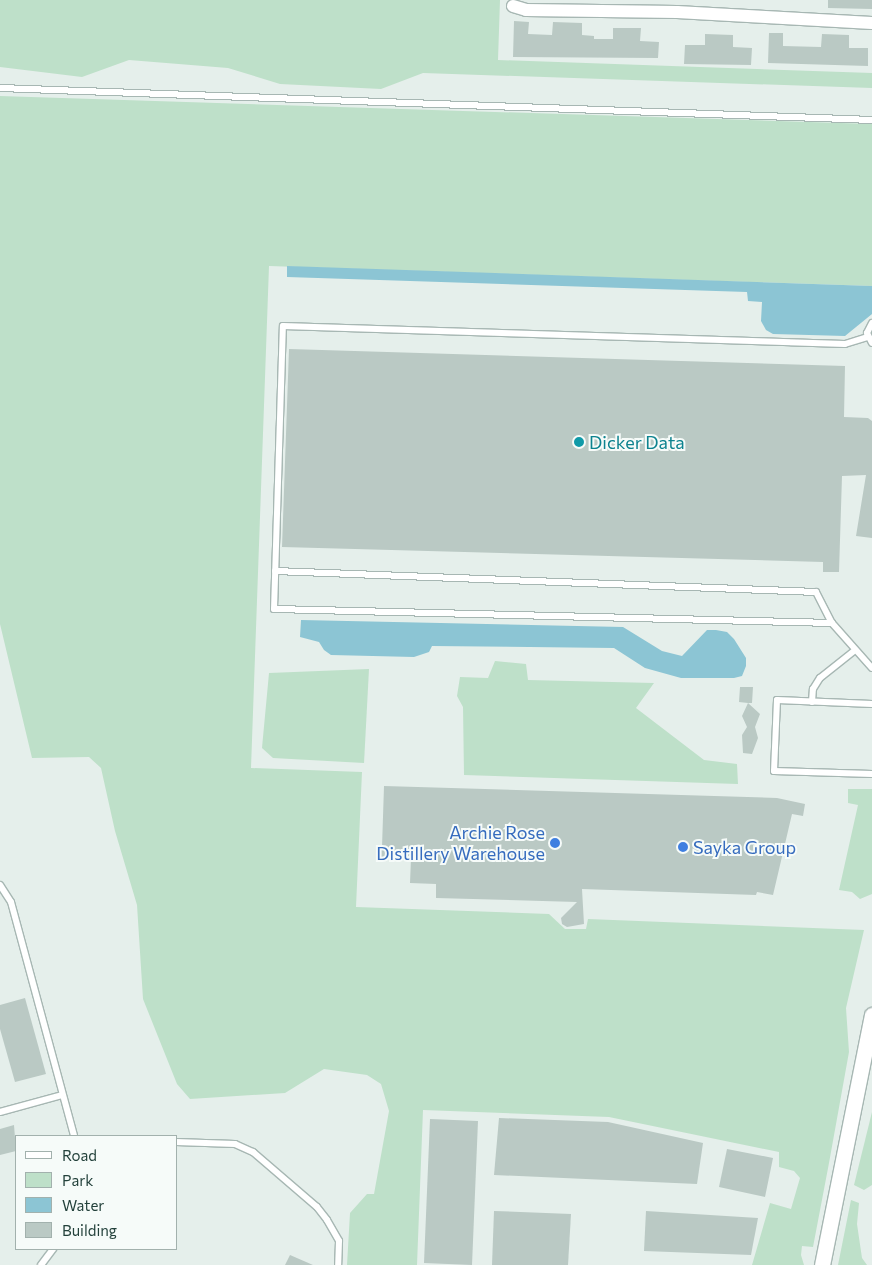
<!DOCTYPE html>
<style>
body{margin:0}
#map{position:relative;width:872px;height:1265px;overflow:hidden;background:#e5efeb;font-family:Commissioner,sans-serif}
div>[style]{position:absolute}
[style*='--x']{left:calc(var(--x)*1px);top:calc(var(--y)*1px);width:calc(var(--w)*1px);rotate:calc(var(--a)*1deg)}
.green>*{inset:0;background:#bee0c9}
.water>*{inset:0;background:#8cc5d4}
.building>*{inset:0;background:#bac9c4}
.roads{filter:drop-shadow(1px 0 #a7b7b3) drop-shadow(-1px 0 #a7b7b3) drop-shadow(0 1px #a7b7b3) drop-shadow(0 -1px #a7b7b3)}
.lane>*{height:6px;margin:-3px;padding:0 3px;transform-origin:3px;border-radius:3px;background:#fff}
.street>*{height:12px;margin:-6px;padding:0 6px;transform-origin:6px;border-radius:6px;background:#fff}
.secondary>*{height:15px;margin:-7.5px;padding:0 7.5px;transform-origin:7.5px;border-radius:7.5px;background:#fff}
.dots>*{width:14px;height:14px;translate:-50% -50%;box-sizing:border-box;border:2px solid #f6fbf9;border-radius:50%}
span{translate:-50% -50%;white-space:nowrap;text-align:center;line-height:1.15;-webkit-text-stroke:4px #f6fbf9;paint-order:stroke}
.culture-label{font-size:18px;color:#0d838f}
.left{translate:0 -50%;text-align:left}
.shop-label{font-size:18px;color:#366cbe}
.right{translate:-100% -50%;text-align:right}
.legend{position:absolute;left:15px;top:1135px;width:162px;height:115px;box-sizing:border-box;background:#f6fbf9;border:1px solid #a2b1ad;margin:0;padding:6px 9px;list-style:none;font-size:15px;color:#23413b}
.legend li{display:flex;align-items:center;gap:10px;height:25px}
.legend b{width:25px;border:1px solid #a2b1ad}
</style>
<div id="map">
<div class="green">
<i style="clip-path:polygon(0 0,500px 0,498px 60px,872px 73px,872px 88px,423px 73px,381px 89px,280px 84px,228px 68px,129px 60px,82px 77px,0 67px)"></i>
<i style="clip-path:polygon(0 96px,872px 124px,872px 286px,269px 266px,251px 768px,362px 772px,356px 907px,549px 914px,565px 929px,586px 929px,588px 919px,864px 930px,846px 1008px,849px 1052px,829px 1163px,813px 1247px,802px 1246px,801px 1255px,804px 1265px,752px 1265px,770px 1203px,791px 1209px,800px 1178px,794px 1171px,779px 1167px,779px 1152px,609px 1117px,423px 1110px,417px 1265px,347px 1265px,350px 1213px,367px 1194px,374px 1194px,389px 1111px,381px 1084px,367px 1075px,324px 1069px,285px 1093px,190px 1099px,177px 1084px,143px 999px,137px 905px,115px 831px,101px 768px,89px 757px,32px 758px,0 624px)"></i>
<i style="clip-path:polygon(495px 661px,526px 664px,528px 680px,654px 683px,636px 708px,704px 760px,737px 764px,738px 784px,464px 775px,463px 707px,457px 696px,460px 677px,488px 678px)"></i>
<i style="clip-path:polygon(369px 669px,364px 763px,273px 758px,262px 748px,269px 673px)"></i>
<i style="clip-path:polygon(848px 789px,872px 789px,872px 894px,860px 899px,852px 892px,839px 890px,858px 805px,848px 803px)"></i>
<i style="clip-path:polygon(872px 1112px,872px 1185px,864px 1190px,854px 1185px)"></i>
<i style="clip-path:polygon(851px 1200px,859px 1203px,857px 1224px,862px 1258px,867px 1265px,838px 1265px)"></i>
</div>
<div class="water">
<i style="clip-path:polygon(287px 266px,872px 286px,872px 314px,845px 336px,773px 334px,766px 330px,761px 321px,762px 302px,748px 301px,747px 292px,287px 277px)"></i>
<i style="clip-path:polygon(301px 620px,623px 627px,662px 651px,682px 656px,707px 630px,716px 630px,727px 632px,734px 639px,746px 658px,746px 666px,742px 676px,734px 678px,681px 678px,645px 668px,614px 648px,432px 646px,429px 652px,414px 657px,331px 655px,324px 650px,319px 642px,300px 637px)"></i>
</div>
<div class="building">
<i style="clip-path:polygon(828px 0,872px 0,872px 9px,828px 8px)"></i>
<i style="clip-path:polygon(514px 21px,529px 22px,528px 34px,552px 35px,553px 22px,582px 23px,582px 35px,594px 36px,594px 39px,613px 39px,613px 28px,641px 28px,640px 41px,659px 42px,658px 58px,513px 57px)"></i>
<i style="clip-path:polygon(769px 33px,783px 33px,783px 46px,821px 47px,822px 34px,849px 35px,849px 48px,868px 48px,868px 66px,768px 63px)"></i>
<i style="clip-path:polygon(705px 34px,733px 35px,733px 47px,752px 48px,751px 65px,684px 64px,685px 45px,705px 45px)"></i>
<i style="clip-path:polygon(289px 349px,845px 366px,844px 417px,868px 418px,872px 421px,872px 538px,856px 536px,866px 475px,842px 476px,839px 572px,823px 572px,823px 562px,282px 547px)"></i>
<i style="clip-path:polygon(740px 687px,753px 687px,752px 703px,748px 703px,760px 714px,755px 727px,758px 738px,752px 754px,743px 753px,742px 735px,747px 727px,742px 716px,748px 703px,739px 702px)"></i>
<i style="clip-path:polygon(384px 786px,777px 798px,805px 804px,803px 816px,792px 814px,773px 895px,757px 892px,756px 895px,582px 889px,584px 924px,567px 927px,562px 924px,561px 918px,577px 902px,436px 898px,436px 884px,410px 883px,411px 858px,378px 857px,378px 847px,382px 847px)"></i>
<i style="clip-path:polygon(25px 998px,46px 1074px,15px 1082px,0 1029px,0 1005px)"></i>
<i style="clip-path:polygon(499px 1118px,608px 1122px,703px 1143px,697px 1184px,494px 1175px)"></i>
<i style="clip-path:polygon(430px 1119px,478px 1121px,472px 1265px,424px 1263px)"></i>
<i style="clip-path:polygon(14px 1125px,16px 1151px,0 1155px,0 1129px)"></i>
<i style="clip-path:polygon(727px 1149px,773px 1158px,765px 1197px,719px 1187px)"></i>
<i style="clip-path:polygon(494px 1211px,571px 1214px,568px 1265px,492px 1265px)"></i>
<i style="clip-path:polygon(646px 1211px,758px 1218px,751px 1255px,644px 1251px)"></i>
<i style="clip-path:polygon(290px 1255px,313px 1265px,285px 1265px)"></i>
</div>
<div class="roads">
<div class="lane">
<i style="--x:0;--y:88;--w:873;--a:2.1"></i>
<i style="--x:872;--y:323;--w:11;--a:117"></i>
<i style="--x:867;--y:333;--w:11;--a:63"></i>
<i style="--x:275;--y:571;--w:541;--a:2.22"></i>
<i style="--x:816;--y:592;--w:35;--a:63"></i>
<i style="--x:832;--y:623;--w:60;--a:48.4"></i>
<i style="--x:832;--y:623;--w:558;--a:-178.56"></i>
<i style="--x:274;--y:609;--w:283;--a:-88.2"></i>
<i style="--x:283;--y:326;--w:562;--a:1.83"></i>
<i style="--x:845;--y:344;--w:24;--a:-17"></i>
<i style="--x:812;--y:702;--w:13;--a:-86"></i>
<i style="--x:813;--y:689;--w:13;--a:-58"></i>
<i style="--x:820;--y:678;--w:43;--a:-38.5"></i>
<i style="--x:872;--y:704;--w:95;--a:-177.6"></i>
<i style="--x:777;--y:700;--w:71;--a:92.4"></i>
<i style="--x:774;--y:771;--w:98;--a:1.8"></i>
<i style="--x:0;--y:885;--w:20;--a:57"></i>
<i style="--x:11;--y:902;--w:242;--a:74.9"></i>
<i style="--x:0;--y:1112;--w:64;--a:-15.3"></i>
<i style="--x:176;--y:1142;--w:59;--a:1.9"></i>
<i style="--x:235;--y:1144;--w:20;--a:24"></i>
<i style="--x:253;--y:1152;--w:84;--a:40.7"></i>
<i style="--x:317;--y:1207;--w:16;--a:52"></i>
<i style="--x:327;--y:1220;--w:24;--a:60"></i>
<i style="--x:339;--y:1241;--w:24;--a:92"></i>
<i style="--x:41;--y:1265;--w:20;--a:-53"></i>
</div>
<div class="street">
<i style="--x:513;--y:6;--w:14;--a:17"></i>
<i style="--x:526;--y:10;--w:151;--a:0.8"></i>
<i style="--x:677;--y:12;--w:195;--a:3.2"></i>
</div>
<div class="secondary">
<i style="--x:822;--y:1265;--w:255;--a:-78.7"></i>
</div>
</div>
<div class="dots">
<i style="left:579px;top:442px;background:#0f9aa8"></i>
<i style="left:555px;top:843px;background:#3f7fe0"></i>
<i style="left:683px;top:847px;background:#3f7fe0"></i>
</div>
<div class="culture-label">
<span class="left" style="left:589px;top:442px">Dicker Data</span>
</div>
<div class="shop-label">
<span class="right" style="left:545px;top:843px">Archie Rose<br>Distillery Warehouse</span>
<span class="left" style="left:693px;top:847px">Sayka Group</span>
</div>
<ul class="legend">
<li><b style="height:6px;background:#fff"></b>Road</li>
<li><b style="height:14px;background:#bee0c9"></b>Park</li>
<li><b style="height:14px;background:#8cc5d4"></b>Water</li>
<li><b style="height:14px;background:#bac9c4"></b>Building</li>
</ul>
</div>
